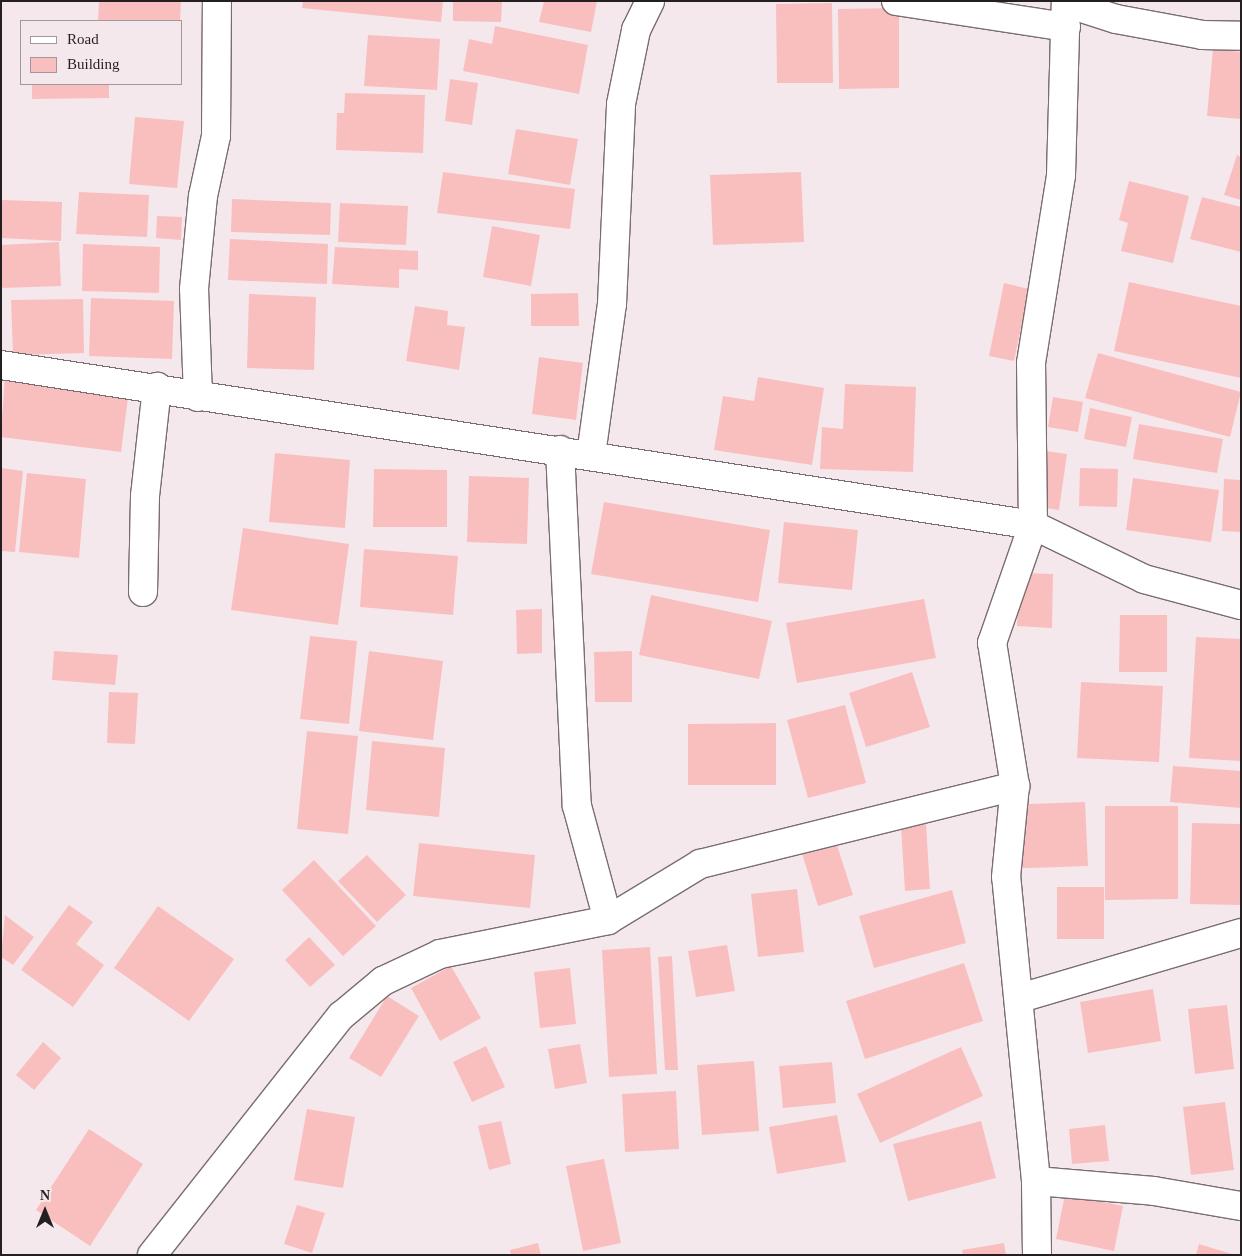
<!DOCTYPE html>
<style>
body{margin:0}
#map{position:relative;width:1242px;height:1256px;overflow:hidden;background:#f5e8ed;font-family:Georgia,serif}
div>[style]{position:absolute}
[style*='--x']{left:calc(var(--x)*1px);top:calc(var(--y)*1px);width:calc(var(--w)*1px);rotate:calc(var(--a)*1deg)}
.building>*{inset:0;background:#f9bfbf}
.roads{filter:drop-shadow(1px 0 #796d72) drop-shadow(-1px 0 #796d72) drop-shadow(0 1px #796d72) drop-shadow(0 -1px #796d72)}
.street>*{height:28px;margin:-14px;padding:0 14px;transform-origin:14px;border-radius:14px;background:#fff}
span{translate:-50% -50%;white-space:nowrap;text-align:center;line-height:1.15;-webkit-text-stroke:4.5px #f5e8ed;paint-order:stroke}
.frame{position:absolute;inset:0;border:2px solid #241f21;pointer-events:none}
.legend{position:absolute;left:20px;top:20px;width:162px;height:65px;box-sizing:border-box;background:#f5e8ed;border:1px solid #a1989b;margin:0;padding:6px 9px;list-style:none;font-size:15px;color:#241f21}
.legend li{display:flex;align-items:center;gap:10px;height:25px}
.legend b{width:25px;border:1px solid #a1989b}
.north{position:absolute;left:20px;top:1186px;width:50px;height:50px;-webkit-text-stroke:4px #f5e8ed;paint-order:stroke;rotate:0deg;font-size:14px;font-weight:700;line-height:20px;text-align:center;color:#241f21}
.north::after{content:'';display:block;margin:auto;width:18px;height:22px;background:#241f21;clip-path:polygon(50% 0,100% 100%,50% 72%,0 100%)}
</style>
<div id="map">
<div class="building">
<i style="clip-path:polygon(99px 1px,181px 1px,180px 21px,98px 21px)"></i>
<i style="clip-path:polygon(303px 1px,443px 1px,441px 22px,302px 8px)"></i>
<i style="clip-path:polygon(453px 1px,502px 1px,501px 22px,453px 21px)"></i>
<i style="clip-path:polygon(544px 1px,597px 1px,591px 32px,539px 22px)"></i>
<i style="clip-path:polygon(832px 3px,833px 83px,777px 83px,776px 4px)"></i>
<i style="clip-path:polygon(899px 8px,899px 88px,839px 89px,838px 9px)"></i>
<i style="clip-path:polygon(495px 26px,588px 45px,579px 94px,463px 71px,469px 39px,492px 44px)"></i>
<i style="clip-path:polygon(368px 35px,440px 39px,437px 90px,364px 86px)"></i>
<i style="clip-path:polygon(1213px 49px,1241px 52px,1241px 119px,1207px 116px)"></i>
<i style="clip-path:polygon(450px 79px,478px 83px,472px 125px,445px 121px)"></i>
<i style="clip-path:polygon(32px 84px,109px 84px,109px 98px,32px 99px)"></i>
<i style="clip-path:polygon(345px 93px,425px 95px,423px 153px,336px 150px,337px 113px,344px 113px)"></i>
<i style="clip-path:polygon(135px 117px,184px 121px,177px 188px,129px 184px)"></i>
<i style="clip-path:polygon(516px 129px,578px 139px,570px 185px,508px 174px)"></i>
<i style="clip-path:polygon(1237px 155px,1241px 157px,1241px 200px,1224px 195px)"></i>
<i style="clip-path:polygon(443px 172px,575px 189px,570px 229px,437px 213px)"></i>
<i style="clip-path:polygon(801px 172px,804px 242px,713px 245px,710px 175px)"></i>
<i style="clip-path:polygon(1129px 181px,1189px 196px,1173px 263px,1121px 251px,1128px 223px,1119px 220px)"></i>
<i style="clip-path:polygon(79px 192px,149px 195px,147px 237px,76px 234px)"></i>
<i style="clip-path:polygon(1202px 197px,1241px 207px,1241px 252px,1190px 239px)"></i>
<i style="clip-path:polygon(232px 199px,331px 203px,330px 235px,231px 232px)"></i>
<i style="clip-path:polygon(2px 200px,62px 202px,61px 241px,1px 238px)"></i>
<i style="clip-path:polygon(340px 203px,408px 206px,406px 245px,338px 242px)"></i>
<i style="clip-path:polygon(157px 216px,182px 217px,181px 240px,156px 238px)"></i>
<i style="clip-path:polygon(492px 226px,540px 235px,531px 286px,483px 277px)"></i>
<i style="clip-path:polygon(230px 239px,328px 244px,327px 284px,228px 280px)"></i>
<i style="clip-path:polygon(59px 242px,61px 286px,1px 288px,1px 245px)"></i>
<i style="clip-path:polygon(83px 244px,160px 247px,159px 293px,82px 291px)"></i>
<i style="clip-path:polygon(335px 247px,418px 251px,418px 270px,399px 269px,399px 288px,332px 284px)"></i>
<i style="clip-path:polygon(1129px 282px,1241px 306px,1241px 378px,1114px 351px)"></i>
<i style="clip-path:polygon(1004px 283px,1029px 289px,1014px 361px,989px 356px)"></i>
<i style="clip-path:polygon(578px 293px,579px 326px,531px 326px,531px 294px)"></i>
<i style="clip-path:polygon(249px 294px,316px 297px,314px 370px,247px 368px)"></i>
<i style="clip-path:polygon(91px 298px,174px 301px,172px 359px,89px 356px)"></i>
<i style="clip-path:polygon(83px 299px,84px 353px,13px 355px,11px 300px)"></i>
<i style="clip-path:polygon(415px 306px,448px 311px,447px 325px,465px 327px,459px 370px,406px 361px)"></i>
<i style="clip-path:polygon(1098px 353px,1241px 392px,1230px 437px,1085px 398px)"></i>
<i style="clip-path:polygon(539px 357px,583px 363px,576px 420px,532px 414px)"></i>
<i style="clip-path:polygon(5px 374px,129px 390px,121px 452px,1px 437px)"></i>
<i style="clip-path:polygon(758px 377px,824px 388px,812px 465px,714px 450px,723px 396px,754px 401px)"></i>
<i style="clip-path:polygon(845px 384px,916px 387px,913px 472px,820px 469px,822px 427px,843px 429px)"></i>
<i style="clip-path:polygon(1053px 397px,1083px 402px,1078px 432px,1048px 427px)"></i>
<i style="clip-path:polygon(1090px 408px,1132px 417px,1126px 447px,1084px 439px)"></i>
<i style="clip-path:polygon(1139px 424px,1223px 439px,1217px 473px,1133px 459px)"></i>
<i style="clip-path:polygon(1039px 450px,1067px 454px,1059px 510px,1031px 506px)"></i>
<i style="clip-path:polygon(275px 453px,350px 460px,345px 528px,269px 522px)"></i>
<i style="clip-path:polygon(1px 468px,23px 471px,15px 552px,1px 551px)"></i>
<i style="clip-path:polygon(1080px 468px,1118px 469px,1117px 507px,1079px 506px)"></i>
<i style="clip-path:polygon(374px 469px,447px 470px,447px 527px,373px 527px)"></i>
<i style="clip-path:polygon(27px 473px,86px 479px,79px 558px,19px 552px)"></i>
<i style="clip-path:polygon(469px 476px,529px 478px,527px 544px,467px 542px)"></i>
<i style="clip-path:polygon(1133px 478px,1219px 490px,1211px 542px,1126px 530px)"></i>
<i style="clip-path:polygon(1224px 479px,1241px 480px,1241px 532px,1222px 531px)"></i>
<i style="clip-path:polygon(604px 502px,770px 530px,758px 602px,591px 574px)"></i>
<i style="clip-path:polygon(784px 522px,858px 530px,852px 590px,778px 583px)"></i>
<i style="clip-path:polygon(243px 528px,349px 544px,338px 625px,231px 610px)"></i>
<i style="clip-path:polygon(364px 549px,458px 556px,453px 615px,360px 607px)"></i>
<i style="clip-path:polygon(1018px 573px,1053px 574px,1052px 628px,1017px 626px)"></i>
<i style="clip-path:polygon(651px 595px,772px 621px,759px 679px,639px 655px)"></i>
<i style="clip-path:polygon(924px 599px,936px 658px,797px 683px,786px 623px)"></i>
<i style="clip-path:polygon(542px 609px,542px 653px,517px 654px,516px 610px)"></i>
<i style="clip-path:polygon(1120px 615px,1167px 615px,1167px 672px,1119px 672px)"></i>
<i style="clip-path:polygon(310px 636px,357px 641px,349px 724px,300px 719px)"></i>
<i style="clip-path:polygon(1196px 637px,1241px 639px,1241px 761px,1189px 758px)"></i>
<i style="clip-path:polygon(54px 651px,118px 655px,115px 685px,52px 680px)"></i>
<i style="clip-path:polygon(369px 651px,443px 661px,433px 740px,359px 731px)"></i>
<i style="clip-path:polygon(632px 651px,632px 702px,595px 702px,594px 652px)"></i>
<i style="clip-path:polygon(912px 672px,930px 727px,866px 747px,849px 693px)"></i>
<i style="clip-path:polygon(1081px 682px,1163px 686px,1159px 762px,1077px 758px)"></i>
<i style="clip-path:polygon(109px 692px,138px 693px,135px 744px,107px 743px)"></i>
<i style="clip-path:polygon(845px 705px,866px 783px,808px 798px,787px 720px)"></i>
<i style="clip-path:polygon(776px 723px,776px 785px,688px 785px,688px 724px)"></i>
<i style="clip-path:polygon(307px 731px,358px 736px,348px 834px,297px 829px)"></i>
<i style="clip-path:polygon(372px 741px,445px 748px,439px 817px,366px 810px)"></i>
<i style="clip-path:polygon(1173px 766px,1241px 771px,1241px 808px,1170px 802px)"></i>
<i style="clip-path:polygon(1085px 802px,1088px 866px,1000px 869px,998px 805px)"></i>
<i style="clip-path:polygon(1105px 806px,1178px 806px,1178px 899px,1105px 900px)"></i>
<i style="clip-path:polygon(1192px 823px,1241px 824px,1241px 905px,1190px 904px)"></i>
<i style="clip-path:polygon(926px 824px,930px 889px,905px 891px,901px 826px)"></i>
<i style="clip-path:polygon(835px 839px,853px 895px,818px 906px,801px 850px)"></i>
<i style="clip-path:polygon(419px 843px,535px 855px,530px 908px,413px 896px)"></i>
<i style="clip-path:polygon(367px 855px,406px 895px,377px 922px,338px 881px)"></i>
<i style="clip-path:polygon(314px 860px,376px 926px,343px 956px,282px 890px)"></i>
<i style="clip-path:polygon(1057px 887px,1104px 887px,1104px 939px,1057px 939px)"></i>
<i style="clip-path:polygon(797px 889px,804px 952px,758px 957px,751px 894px)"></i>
<i style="clip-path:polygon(952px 890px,966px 943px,874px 968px,859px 916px)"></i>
<i style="clip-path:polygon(69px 905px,93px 922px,76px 944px,104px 965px,73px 1007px,21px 970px)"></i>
<i style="clip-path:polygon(158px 906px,234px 959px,189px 1021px,114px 968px)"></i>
<i style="clip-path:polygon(5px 915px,34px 937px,13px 965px,1px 957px)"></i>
<i style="clip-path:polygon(309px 937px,335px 965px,310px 987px,285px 960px)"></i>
<i style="clip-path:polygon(727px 945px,735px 991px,696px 997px,688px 951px)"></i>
<i style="clip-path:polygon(650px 947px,657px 1074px,609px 1077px,602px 950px)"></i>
<i style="clip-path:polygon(672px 956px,678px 1070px,665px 1070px,658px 957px)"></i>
<i style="clip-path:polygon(964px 963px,983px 1021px,865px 1059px,846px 1001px)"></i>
<i style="clip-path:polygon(451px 966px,481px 1018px,440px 1041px,411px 988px)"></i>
<i style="clip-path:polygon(570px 968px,576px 1024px,540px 1028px,534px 972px)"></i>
<i style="clip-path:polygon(1153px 989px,1161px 1041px,1088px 1053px,1080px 1002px)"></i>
<i style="clip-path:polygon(387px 996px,419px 1016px,381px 1077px,349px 1058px)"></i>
<i style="clip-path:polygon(1227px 1005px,1234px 1069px,1195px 1074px,1188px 1009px)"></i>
<i style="clip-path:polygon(43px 1042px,61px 1058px,34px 1090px,16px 1075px)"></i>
<i style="clip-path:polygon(580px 1044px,587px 1083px,555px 1089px,548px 1049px)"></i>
<i style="clip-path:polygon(486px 1046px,505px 1087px,472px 1102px,453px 1062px)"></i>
<i style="clip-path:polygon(961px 1047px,983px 1096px,880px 1143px,857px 1094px)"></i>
<i style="clip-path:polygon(754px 1061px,759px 1131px,702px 1135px,697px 1065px)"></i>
<i style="clip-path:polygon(832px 1062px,836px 1103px,783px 1108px,779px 1066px)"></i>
<i style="clip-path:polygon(676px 1091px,679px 1149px,625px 1152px,622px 1094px)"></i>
<i style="clip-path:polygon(1225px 1102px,1234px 1170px,1191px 1175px,1183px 1107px)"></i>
<i style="clip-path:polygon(307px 1109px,355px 1117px,343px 1188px,294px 1180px)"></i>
<i style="clip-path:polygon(837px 1115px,846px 1162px,777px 1174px,769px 1127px)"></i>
<i style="clip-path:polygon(501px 1121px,511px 1164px,489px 1170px,478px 1126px)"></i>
<i style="clip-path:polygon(981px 1121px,996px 1178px,908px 1201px,893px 1144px)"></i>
<i style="clip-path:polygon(1105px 1125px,1109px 1161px,1072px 1164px,1069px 1129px)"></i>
<i style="clip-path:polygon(89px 1129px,143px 1164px,90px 1246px,36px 1210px)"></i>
<i style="clip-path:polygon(604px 1159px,621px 1243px,583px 1251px,566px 1166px)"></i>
<i style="clip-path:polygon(1065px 1194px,1123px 1206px,1114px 1251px,1056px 1239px)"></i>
<i style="clip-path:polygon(297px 1205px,325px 1213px,312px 1253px,284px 1244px)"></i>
<i style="clip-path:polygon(538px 1243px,541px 1255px,511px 1255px,510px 1250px)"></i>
<i style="clip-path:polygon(1004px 1243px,1006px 1255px,963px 1255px,962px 1250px)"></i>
<i style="clip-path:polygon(1199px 1244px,1232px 1254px,1232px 1255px,1196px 1255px)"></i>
</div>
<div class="roads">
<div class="street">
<i style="--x:896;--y:1;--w:172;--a:8.7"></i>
<i style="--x:1066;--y:3;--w:52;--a:17.7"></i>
<i style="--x:1116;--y:19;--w:87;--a:10.5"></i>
<i style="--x:1202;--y:35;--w:39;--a:1"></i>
<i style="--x:1;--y:365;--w:1044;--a:8.81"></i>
<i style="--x:1033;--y:525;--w:123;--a:25.9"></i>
<i style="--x:1144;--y:579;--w:100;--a:15"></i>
<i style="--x:198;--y:397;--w:108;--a:-92.1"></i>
<i style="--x:194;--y:289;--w:93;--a:-84.5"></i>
<i style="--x:203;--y:196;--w:61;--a:-77.8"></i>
<i style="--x:216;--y:136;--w:135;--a:-89.6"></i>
<i style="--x:560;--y:450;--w:356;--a:87.3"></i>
<i style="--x:577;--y:806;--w:118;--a:74.8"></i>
<i style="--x:591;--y:455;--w:152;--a:-82.1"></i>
<i style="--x:612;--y:304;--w:200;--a:-87.4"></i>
<i style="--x:621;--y:104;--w:76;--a:-78.5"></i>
<i style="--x:636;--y:30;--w:32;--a:-64"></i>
<i style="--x:143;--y:592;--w:96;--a:-88.8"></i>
<i style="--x:145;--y:496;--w:110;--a:-83.7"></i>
<i style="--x:1020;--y:998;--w:230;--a:-16.4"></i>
<i style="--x:1036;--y:1181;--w:118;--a:4.8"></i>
<i style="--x:1154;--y:1191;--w:88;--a:9.8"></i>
<i style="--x:152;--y:1255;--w:305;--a:-51.7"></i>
<i style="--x:341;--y:1016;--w:55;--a:-39.8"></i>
<i style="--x:383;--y:981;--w:63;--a:-25.3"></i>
<i style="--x:440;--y:954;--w:171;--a:-11.4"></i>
<i style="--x:608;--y:920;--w:108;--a:-31.3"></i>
<i style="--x:700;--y:864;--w:325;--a:-13.9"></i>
<i style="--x:1037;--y:1255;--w:74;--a:-90.8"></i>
<i style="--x:1036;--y:1181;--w:305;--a:-95.6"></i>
<i style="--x:1006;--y:877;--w:91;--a:-84.4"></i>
<i style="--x:1015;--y:786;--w:145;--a:-99.1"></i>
<i style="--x:992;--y:643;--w:125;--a:-70.8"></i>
<i style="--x:1033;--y:525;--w:162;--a:-90.7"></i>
<i style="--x:1031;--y:363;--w:190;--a:-80.9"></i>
<i style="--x:1061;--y:175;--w:174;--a:-88.4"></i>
</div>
</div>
<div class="frame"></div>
<ul class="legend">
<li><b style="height:6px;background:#fff"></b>Road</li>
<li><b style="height:14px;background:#f9bfbf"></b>Building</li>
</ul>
<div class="north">N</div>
</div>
